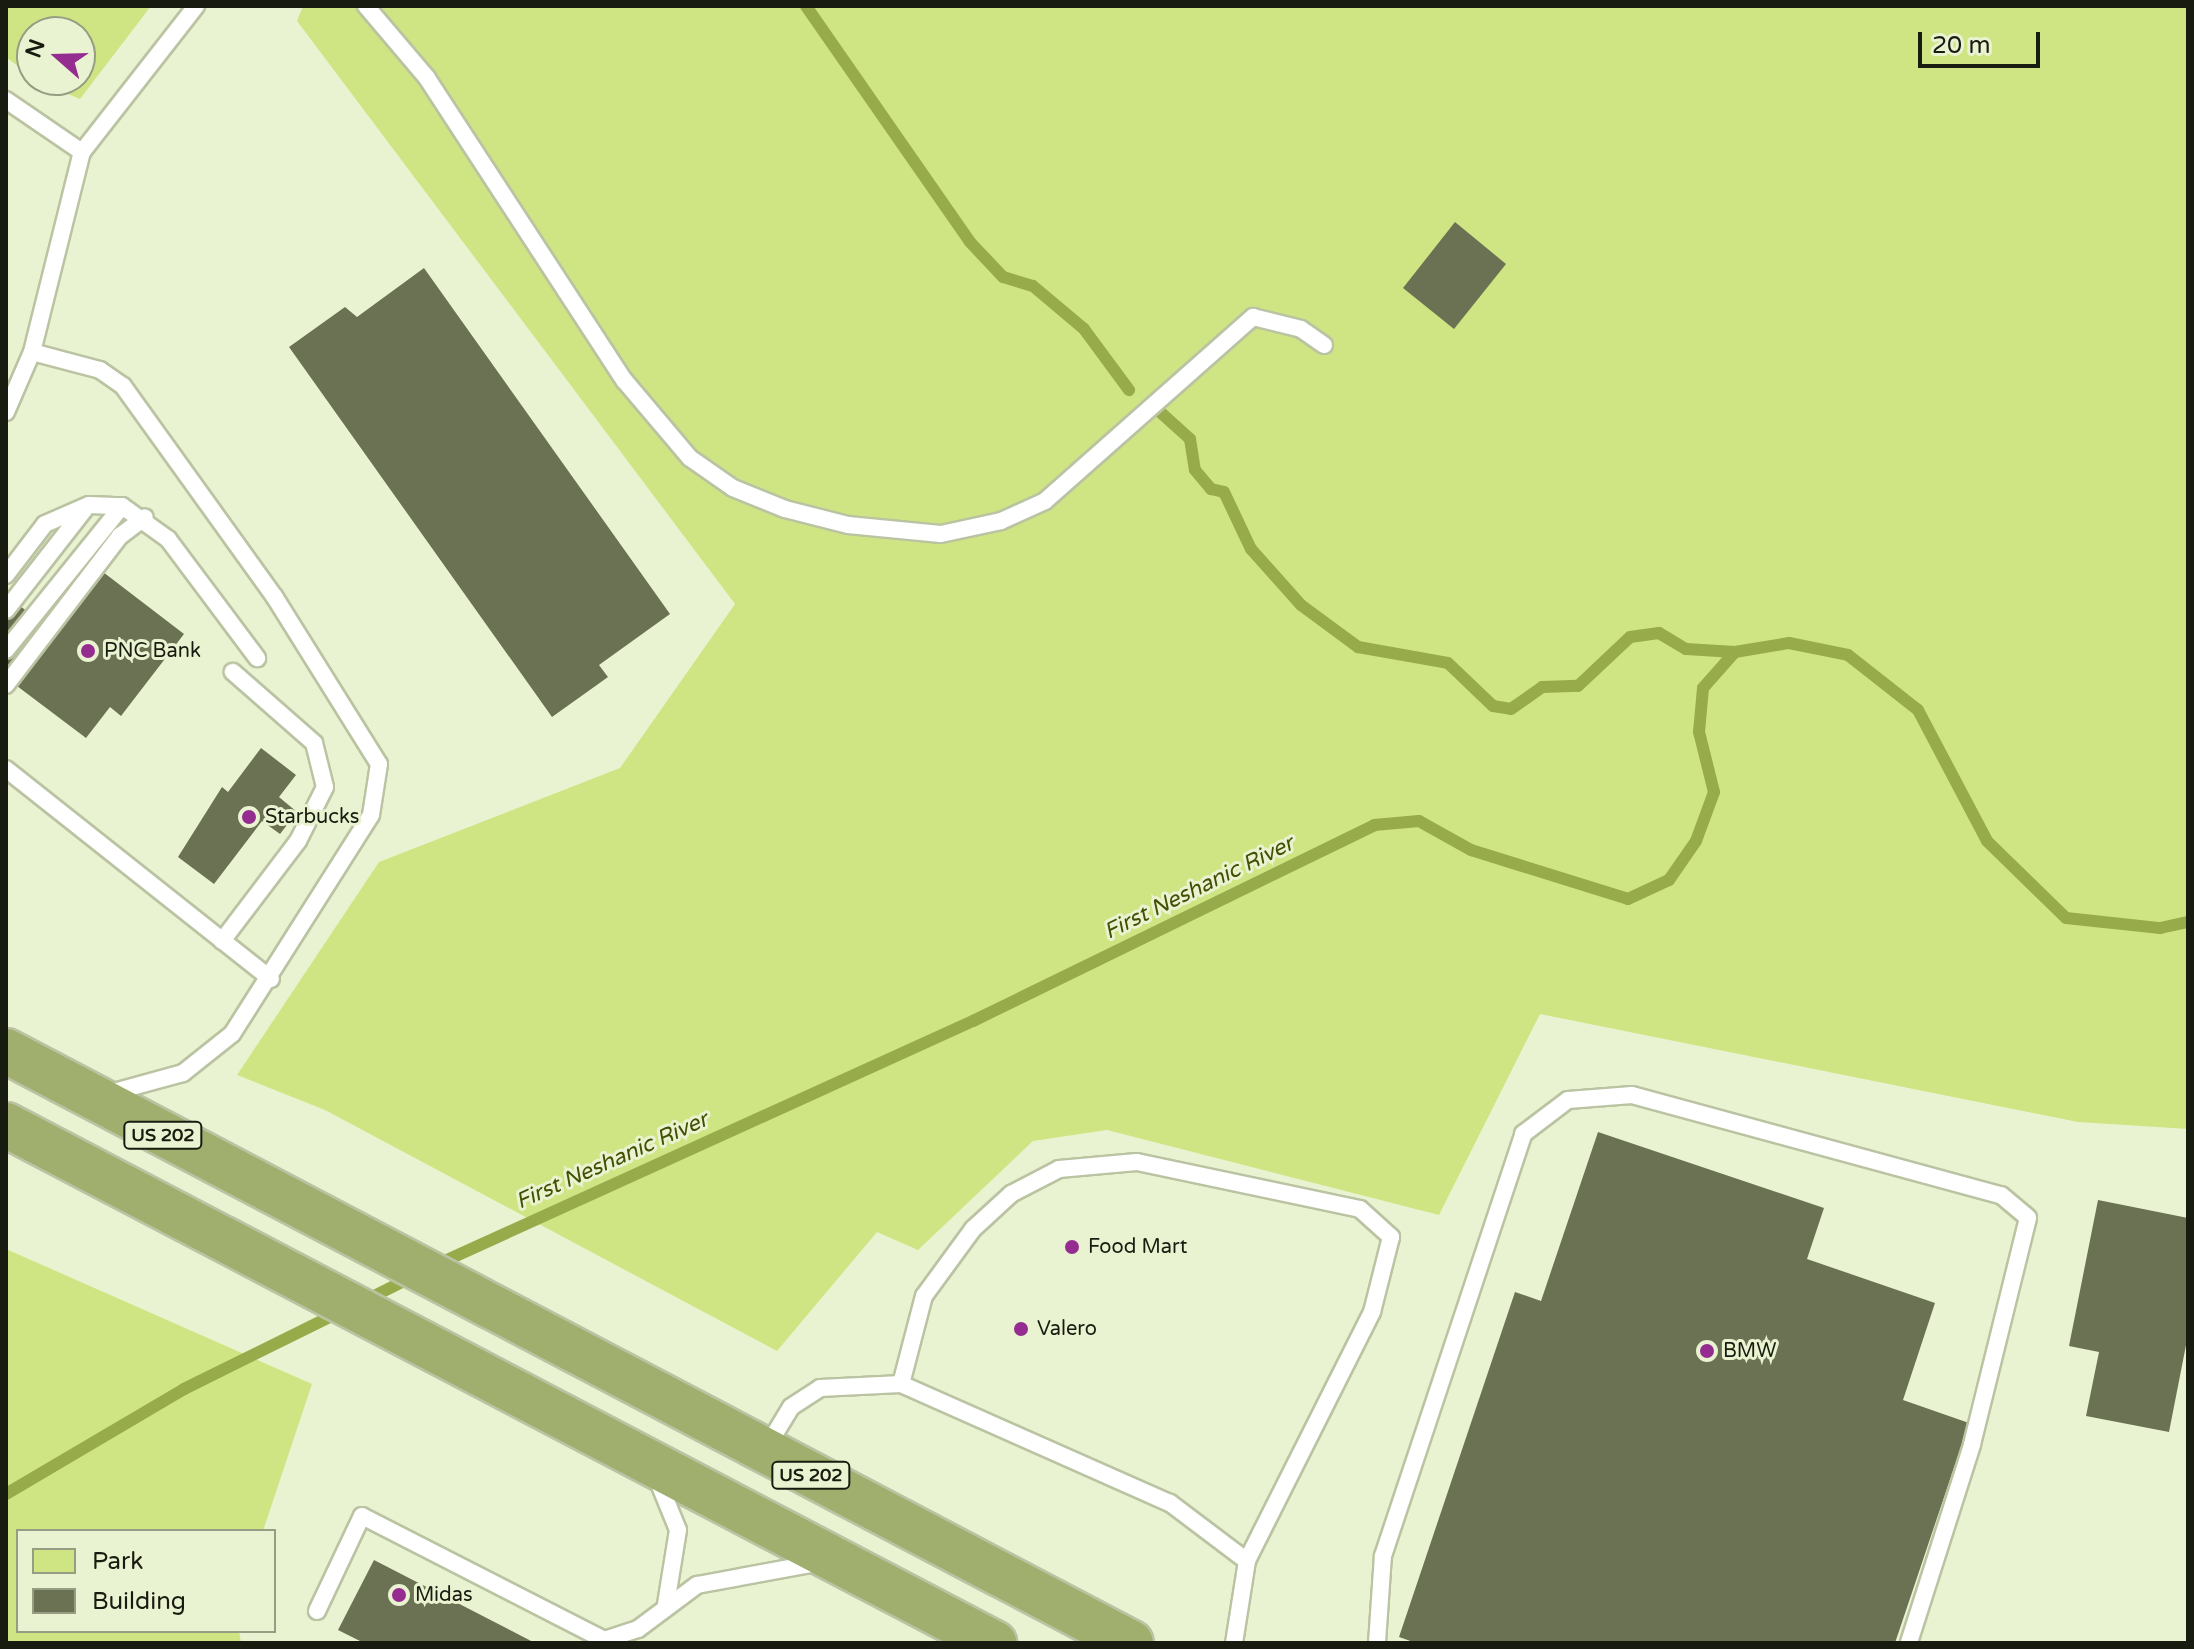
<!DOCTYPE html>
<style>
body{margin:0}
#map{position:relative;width:2194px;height:1649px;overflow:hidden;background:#eaf3d1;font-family:"Varela Round",sans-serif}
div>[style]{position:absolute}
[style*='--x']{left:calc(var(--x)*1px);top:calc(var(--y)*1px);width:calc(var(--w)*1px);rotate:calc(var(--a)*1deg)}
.green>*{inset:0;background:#cfe584}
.stream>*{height:12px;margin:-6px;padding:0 6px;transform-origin:6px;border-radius:6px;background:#97ab4a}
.building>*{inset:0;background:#6a7253}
.roads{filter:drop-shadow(2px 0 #bac3a2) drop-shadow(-2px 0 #bac3a2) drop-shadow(0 2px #bac3a2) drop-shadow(0 -2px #bac3a2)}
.service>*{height:16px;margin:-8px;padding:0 8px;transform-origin:8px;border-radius:8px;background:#fff}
.trunk>*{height:44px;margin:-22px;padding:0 22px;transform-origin:22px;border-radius:22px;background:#a0ae6e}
.dots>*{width:22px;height:22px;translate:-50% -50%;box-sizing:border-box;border:4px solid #eaf3d1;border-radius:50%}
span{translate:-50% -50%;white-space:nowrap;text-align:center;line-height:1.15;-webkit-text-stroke:6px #eaf3d1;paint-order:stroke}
.shield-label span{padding:2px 6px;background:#eaf3d1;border:2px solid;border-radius:6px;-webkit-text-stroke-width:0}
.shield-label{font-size:18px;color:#181b0f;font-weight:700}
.poi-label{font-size:20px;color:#181b0f}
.left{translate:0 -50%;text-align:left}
.water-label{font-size:22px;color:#435003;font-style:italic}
.frame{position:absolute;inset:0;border:8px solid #181b0f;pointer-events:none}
.legend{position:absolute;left:16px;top:1529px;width:260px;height:104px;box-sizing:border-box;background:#eaf3d1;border:2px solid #969d83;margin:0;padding:10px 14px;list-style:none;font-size:24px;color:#181b0f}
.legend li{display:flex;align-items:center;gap:16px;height:40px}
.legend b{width:40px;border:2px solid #969d83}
.north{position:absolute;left:16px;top:16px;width:80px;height:80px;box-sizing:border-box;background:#eaf3d1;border:2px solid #969d83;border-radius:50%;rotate:290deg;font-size:22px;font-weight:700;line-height:32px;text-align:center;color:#181b0f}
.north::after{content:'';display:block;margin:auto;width:28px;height:36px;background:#952d90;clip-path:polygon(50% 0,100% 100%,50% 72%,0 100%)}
.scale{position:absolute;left:1918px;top:32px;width:122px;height:36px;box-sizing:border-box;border:4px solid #181b0f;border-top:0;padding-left:10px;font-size:24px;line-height:28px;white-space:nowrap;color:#181b0f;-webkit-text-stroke:6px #eaf3d1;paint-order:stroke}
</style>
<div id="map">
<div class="green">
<i style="clip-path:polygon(6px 6px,151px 6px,80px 99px,35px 80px,80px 80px,80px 32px,32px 32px,32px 77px,6px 57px)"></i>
<i style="clip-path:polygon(303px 6px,2188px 6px,2188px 1129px,2078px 1122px,1540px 1014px,1439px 1215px,1107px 1130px,1033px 1141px,918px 1250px,877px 1232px,777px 1351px,325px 1110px,237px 1075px,379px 862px,620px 768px,735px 604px,297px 21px)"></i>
<i style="clip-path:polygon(6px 1249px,312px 1384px,263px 1531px,18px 1531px,18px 1631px,239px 1631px,241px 1643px,6px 1643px)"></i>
</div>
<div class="stream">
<i style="--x:806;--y:6;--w:287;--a:55.2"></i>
<i style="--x:970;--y:242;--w:48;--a:46.7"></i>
<i style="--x:1003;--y:277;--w:31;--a:17"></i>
<i style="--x:1033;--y:286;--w:67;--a:40.1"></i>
<i style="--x:1084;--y:329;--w:76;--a:53.6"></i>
<i style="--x:1159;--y:411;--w:42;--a:42.1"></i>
<i style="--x:1190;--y:439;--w:31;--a:81"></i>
<i style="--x:1195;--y:470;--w:25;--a:50"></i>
<i style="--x:1211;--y:489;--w:13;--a:13"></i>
<i style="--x:1224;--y:492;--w:63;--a:64.7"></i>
<i style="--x:1251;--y:549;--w:75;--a:48.2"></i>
<i style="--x:1301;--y:605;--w:71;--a:36.4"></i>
<i style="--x:1358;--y:647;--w:91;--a:10.1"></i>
<i style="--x:1448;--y:663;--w:62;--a:43.7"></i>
<i style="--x:1493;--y:706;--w:18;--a:9"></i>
<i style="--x:1511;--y:709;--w:38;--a:-35"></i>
<i style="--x:1542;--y:687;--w:36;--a:-2"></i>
<i style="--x:1578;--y:686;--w:71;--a:-43.3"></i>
<i style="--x:1630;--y:637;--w:29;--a:-8"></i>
<i style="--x:1659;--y:633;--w:31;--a:31"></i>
<i style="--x:1686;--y:649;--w:49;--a:3.5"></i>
<i style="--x:436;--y:1265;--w:590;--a:-24.44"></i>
<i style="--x:973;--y:1021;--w:446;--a:-26"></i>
<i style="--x:1374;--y:825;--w:45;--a:-5.1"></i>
<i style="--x:1419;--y:821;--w:60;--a:29.1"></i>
<i style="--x:1471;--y:850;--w:164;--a:17.3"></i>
<i style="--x:1628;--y:899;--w:45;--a:-24.9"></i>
<i style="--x:1669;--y:880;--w:47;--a:-55.3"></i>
<i style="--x:1696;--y:841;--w:52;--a:-69.8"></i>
<i style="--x:1714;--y:792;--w:62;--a:-104"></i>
<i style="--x:1699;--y:732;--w:44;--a:-84.8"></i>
<i style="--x:1703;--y:688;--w:48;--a:-48.4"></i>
<i style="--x:1735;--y:652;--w:55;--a:-9.5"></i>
<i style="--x:1789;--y:643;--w:60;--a:11.5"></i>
<i style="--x:1848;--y:655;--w:89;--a:38.2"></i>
<i style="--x:1918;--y:710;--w:148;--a:62.2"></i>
<i style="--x:1987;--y:841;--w:110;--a:44.3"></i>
<i style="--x:2066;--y:918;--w:95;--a:6.1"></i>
<i style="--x:2160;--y:928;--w:29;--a:-12"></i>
<i style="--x:364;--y:1301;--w:54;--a:-26.6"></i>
<i style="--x:6;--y:1494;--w:207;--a:-30.5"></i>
<i style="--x:184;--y:1389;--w:174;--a:-26.3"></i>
</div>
<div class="building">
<i style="clip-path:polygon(1455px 222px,1506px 264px,1454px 329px,1403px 288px)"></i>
<i style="clip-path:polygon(424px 268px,670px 614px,599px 665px,608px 677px,552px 717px,289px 347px,345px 307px,357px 317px)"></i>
<i style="clip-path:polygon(103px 572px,184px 634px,121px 716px,110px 707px,86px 738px,17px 686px,22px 680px,6px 668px,6px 613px,15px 602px,56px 634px)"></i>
<i style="clip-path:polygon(261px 748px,296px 775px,279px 797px,297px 812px,280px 834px,262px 821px,214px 884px,178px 857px,222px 787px,228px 792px)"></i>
<i style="clip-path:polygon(1598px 1132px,1824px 1208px,1807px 1259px,1935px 1303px,1903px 1400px,1969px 1423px,1895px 1643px,1416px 1643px,1399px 1637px,1515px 1292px,1541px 1301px)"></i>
<i style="clip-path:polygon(2098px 1200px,2188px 1218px,2188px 1335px,2169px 1432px,2086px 1416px,2099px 1352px,2069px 1346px)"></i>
<i style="clip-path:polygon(374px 1560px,535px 1643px,364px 1643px,338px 1630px)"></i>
</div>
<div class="roads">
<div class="service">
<i style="--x:366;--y:6;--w:94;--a:49.7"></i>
<i style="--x:427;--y:78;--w:361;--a:56.9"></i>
<i style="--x:624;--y:380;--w:102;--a:49.8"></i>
<i style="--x:690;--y:458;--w:52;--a:34.9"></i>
<i style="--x:733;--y:488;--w:56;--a:22"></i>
<i style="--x:785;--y:509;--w:65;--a:14.3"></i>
<i style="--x:848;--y:525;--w:93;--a:5.5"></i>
<i style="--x:941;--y:534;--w:61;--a:-12.2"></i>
<i style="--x:1001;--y:521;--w:48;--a:-24.4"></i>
<i style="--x:1045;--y:501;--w:278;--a:-41.5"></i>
<i style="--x:1253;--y:317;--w:49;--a:14"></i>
<i style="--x:1301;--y:329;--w:28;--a:35"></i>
<i style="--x:6;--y:100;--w:92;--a:34.4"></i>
<i style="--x:32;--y:352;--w:70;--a:14.8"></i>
<i style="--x:100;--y:370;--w:28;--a:35"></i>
<i style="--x:123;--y:386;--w:259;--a:54.3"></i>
<i style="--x:274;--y:596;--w:198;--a:58"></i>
<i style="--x:379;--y:764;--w:52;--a:98.9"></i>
<i style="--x:371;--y:815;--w:259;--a:122.4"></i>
<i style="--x:232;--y:1034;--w:63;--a:141.5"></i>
<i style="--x:183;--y:1073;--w:80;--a:164.7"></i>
<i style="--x:6;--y:412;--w:65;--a:-66.6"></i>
<i style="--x:32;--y:352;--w:206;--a:-76"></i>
<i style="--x:82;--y:152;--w:185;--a:-52"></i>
<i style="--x:6;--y:575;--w:64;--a:-52.6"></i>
<i style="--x:45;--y:524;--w:48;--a:-23.4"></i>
<i style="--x:89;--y:505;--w:33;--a:2"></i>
<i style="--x:122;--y:506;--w:57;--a:35.7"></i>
<i style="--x:168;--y:539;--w:149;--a:53.2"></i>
<i style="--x:6;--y:610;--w:128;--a:-52"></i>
<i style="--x:6;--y:650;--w:185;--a:-51.1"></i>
<i style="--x:6;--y:685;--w:188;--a:-52.6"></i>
<i style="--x:120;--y:536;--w:31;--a:-37"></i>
<i style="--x:6;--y:769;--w:338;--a:38.4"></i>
<i style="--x:222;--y:941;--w:126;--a:-52.8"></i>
<i style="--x:298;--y:841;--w:60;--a:-63.4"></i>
<i style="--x:325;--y:787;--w:45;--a:-104"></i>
<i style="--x:314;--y:743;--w:108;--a:-138.8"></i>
<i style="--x:901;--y:1384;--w:294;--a:23.9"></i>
<i style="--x:1170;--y:1503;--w:96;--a:37"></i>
<i style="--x:765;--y:1450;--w:50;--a:-58.8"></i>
<i style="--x:791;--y:1407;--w:35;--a:-33"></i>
<i style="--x:820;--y:1388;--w:81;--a:-2.8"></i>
<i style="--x:901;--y:1384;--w:91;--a:-75.4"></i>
<i style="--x:924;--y:1296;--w:83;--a:-53.8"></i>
<i style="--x:973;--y:1229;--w:52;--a:-42.6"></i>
<i style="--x:1011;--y:1194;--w:54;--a:-27.5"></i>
<i style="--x:1059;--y:1169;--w:78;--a:-5.1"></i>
<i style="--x:1137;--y:1162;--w:228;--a:11.9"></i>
<i style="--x:1360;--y:1209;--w:42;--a:42.1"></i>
<i style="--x:1391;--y:1237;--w:77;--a:104.2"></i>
<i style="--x:1372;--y:1312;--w:279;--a:116.7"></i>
<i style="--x:1247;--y:1561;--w:83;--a:99"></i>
<i style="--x:656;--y:1476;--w:58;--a:67.8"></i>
<i style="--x:678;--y:1530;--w:75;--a:99.2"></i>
<i style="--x:317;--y:1611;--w:105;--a:-64.7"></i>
<i style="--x:362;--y:1516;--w:272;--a:27.1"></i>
<i style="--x:604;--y:1640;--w:36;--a:-18"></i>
<i style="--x:638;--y:1629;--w:74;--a:-36.7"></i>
<i style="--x:697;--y:1585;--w:122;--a:-10.4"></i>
<i style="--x:1377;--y:1643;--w:87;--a:-86.1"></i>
<i style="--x:1383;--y:1556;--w:445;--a:-71.6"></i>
<i style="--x:1523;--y:1134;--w:56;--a:-37.1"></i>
<i style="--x:1568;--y:1100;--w:64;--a:-4.5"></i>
<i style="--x:1632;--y:1095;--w:382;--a:15.2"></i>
<i style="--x:2001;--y:1195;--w:35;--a:40"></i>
<i style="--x:2028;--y:1218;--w:234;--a:103.9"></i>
<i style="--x:1972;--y:1445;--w:208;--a:107.7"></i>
</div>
<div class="trunk">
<i style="--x:6;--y:1051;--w:1271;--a:27.75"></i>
<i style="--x:6;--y:1125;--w:1116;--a:27.67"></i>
</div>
</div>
<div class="dots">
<i style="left:88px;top:651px;background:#952d90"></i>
<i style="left:249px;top:817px;background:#952d90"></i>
<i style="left:1072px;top:1247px;background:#952d90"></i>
<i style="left:1021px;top:1329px;background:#952d90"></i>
<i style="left:1707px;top:1351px;background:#952d90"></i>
<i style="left:399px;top:1595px;background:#952d90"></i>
</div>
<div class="shield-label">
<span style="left:163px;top:1135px">US 202</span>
<span style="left:811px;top:1475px">US 202</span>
</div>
<div class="poi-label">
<span class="left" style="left:104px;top:651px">PNC Bank</span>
<span class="left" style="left:265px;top:817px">Starbucks</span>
<span class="left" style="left:1088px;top:1247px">Food Mart</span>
<span class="left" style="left:1037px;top:1329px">Valero</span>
<span class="left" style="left:1723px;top:1351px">BMW</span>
<span class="left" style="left:415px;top:1595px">Midas</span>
</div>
<div class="water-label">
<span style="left:1199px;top:888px;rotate:-26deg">First Neshanic River</span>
<span style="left:612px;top:1161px;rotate:-24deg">First Neshanic River</span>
</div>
<div class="frame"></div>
<ul class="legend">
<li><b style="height:22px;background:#cfe584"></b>Park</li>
<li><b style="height:22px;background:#6a7253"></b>Building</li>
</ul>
<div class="north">N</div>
<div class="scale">20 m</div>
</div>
